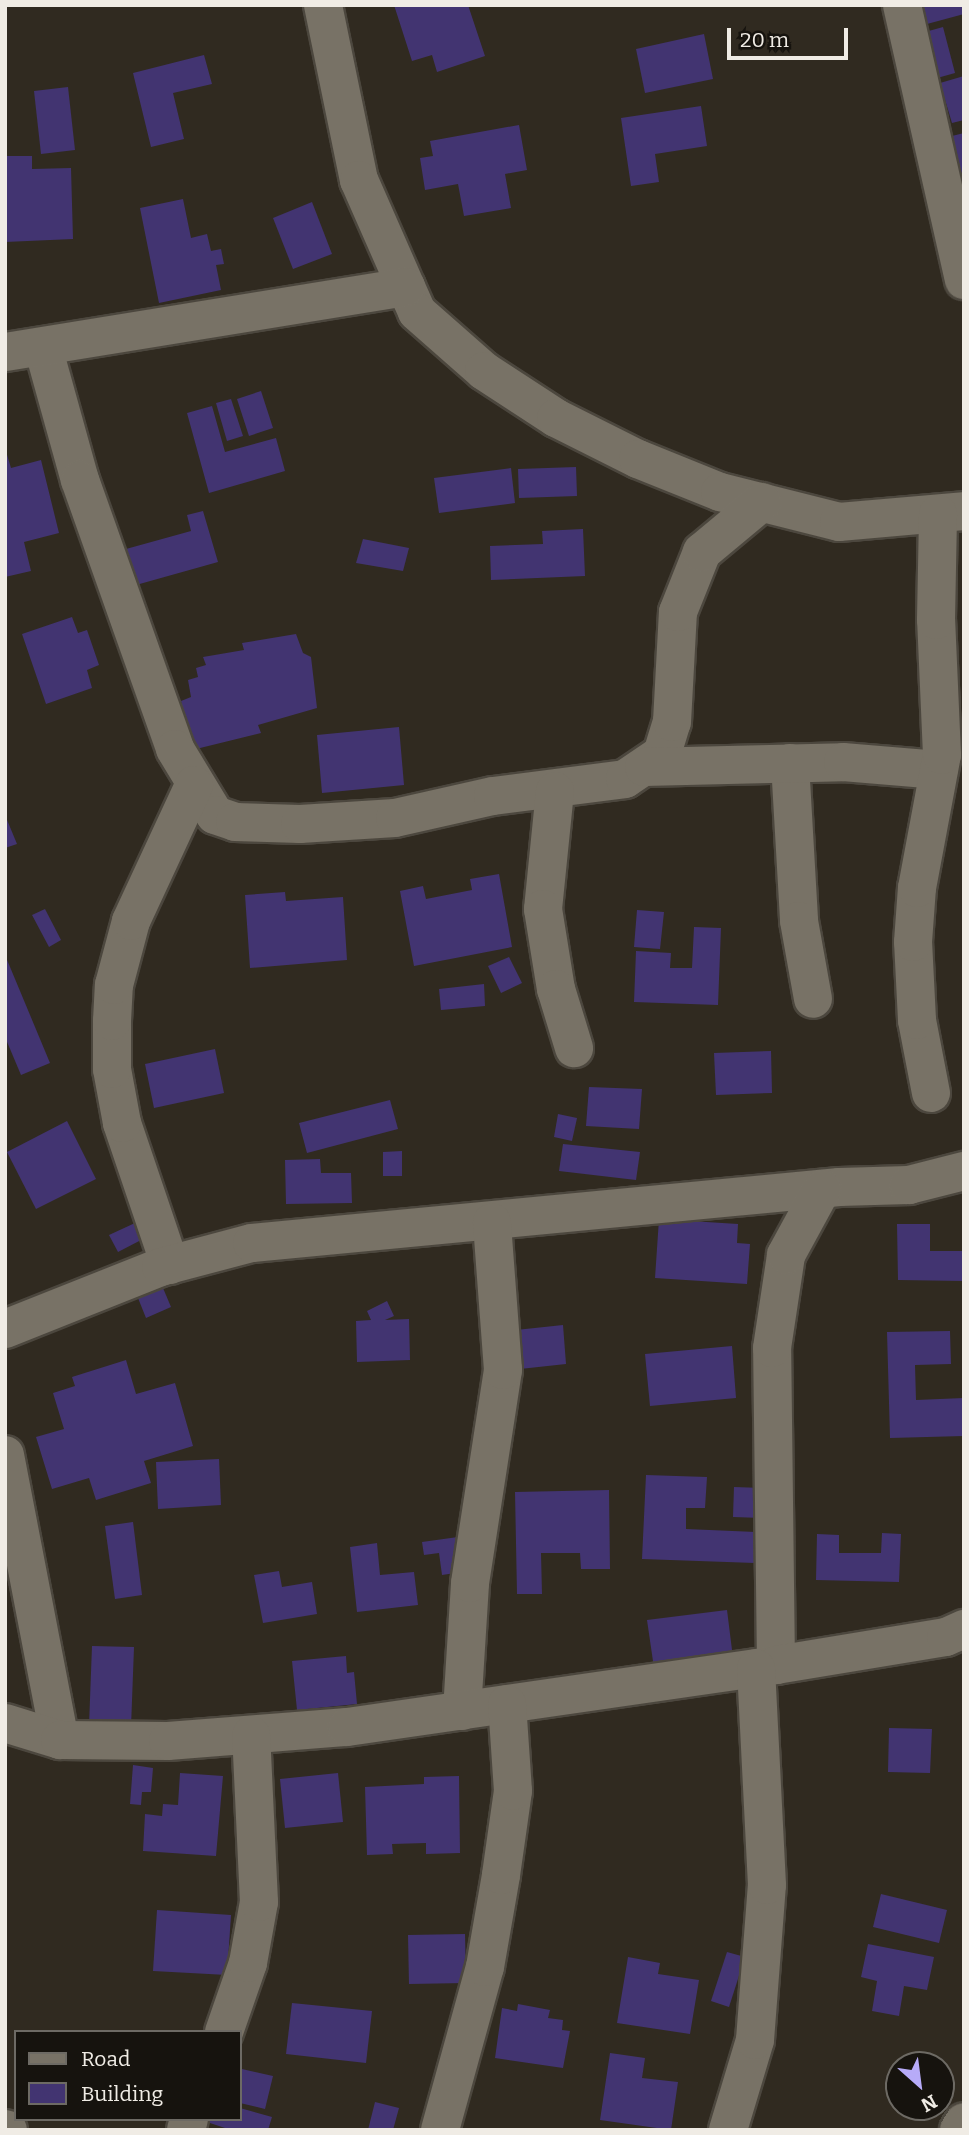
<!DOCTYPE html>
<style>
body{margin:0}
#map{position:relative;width:969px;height:2135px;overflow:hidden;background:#302a20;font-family:Bitter,serif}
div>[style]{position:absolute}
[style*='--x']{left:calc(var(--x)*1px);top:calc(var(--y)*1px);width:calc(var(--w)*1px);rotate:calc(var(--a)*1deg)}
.building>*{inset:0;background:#423471}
.roads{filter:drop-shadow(2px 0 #4c473e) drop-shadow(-2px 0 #4c473e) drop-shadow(0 2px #4c473e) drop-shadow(0 -2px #4c473e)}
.street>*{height:38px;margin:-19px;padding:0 19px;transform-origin:19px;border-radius:19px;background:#787266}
span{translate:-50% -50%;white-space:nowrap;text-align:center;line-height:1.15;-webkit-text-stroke:6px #16130e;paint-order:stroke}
.frame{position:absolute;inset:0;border:7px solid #f0ece5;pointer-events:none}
.legend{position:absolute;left:14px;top:2030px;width:228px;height:91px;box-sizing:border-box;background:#16130e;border:2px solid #6d6a64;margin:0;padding:9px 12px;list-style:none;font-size:21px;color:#f0ece5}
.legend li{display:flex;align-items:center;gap:14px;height:35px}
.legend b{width:35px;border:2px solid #6d6a64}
.north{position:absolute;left:885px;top:2051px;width:70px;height:70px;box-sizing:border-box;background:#16130e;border:2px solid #6d6a64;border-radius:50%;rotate:152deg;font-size:19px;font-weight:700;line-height:28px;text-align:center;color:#f0ece5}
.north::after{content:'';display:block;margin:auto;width:24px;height:32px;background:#b7abf8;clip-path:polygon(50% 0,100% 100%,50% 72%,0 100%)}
.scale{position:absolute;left:727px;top:28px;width:121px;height:32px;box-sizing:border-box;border:4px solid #f0ece5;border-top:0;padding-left:9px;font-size:21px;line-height:24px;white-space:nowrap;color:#f0ece5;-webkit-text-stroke:5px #16130e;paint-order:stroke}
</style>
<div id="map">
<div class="building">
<i style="clip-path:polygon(394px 5px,468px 5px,485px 56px,437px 72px,432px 55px,412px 61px)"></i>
<i style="clip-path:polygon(922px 5px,964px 5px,964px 14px,927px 24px)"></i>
<i style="clip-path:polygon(943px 27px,955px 73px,930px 80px,918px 34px)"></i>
<i style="clip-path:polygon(704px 34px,713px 79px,645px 93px,636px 49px)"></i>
<i style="clip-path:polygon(204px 55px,212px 84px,173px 93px,184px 139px,151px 147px,133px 73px)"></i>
<i style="clip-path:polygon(964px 76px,964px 120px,952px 123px,940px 83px)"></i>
<i style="clip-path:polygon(68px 87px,75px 150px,41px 154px,34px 91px)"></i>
<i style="clip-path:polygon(701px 106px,707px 146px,655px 154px,659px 182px,631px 186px,621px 118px)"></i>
<i style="clip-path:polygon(519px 125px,527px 170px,505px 174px,511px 208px,464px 216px,458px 184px,425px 190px,420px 158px,433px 156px,430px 141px)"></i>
<i style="clip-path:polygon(964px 133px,964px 180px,963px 180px,952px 136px)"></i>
<i style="clip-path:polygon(5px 156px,32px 156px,32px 169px,71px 168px,73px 239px,5px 242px)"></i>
<i style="clip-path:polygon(183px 199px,191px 238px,207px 234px,211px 251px,221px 249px,224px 264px,216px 265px,221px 290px,159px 303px,140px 208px)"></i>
<i style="clip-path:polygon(312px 202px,332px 254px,293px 269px,273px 218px)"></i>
<i style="clip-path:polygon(261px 391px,273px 428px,249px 436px,237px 399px)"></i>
<i style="clip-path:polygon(231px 399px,243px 436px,227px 441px,216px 403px)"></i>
<i style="clip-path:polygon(212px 406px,225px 452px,276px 438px,285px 471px,209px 493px,187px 413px)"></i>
<i style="clip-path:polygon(5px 448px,11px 468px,41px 460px,59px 533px,24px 542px,31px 571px,5px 577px)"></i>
<i style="clip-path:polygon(576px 467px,577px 496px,519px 498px,518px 469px)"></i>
<i style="clip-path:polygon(511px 468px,515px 503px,439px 513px,434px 478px)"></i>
<i style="clip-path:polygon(203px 511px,218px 562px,136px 585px,126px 549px,191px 531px,187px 515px)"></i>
<i style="clip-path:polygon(583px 529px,585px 576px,491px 580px,490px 546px,543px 544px,542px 531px)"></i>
<i style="clip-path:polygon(363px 539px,409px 548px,403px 571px,356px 563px)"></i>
<i style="clip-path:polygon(72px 617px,78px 633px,87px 630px,99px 665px,87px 670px,92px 688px,46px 704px,22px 634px)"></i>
<i style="clip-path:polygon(296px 634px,303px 653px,311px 657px,317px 708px,258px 725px,261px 733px,192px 750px,181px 701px,191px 697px,188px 680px,198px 677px,196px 668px,206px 665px,203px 657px,244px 650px,242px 643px)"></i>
<i style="clip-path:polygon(399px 727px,404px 785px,322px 793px,317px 735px)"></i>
<i style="clip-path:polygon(5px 815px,17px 844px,5px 848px)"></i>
<i style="clip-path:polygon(499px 874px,512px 947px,414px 966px,400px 891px,423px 886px,426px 899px,472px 890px,470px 879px)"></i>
<i style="clip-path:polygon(285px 892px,286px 901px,343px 897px,347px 960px,250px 968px,245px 895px)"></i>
<i style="clip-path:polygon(45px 909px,61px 940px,49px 947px,32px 915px)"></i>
<i style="clip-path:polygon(637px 910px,664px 912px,660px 949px,634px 947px)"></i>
<i style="clip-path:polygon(694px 927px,721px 928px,718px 1005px,634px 1002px,636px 951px,671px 953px,670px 968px,692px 968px)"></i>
<i style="clip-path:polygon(5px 955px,50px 1063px,21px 1075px,5px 1037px)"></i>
<i style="clip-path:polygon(509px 957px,522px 983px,501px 993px,488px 966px)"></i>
<i style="clip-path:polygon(484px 984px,485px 1006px,441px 1010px,439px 989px)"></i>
<i style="clip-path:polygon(215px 1049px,224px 1093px,154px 1108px,145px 1064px)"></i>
<i style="clip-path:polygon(771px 1051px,772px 1093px,716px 1095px,714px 1053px)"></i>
<i style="clip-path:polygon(589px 1087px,642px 1089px,639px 1129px,586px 1126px)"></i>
<i style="clip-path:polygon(390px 1100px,398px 1129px,307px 1153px,299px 1123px)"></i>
<i style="clip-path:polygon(558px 1114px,577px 1118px,572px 1141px,554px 1137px)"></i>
<i style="clip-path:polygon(67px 1121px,96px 1179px,36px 1209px,7px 1152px)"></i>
<i style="clip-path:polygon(563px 1144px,640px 1152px,636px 1180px,559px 1171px)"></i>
<i style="clip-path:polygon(402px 1151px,402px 1176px,383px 1176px,383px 1152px)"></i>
<i style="clip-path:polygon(320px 1159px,321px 1173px,351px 1173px,352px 1203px,286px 1204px,285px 1160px)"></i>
<i style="clip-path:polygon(659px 1219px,738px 1224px,737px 1243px,750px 1244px,747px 1284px,655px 1278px)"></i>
<i style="clip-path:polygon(135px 1223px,143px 1239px,118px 1252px,109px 1235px)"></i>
<i style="clip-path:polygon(897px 1224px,930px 1224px,930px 1251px,964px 1251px,964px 1281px,898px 1280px)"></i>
<i style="clip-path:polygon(163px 1288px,171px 1307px,146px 1318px,138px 1298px)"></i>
<i style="clip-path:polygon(387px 1301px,394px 1316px,385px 1320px,409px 1319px,410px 1360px,357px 1362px,356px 1321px,371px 1320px,367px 1311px)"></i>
<i style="clip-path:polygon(563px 1325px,566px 1364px,520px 1369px,516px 1330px)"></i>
<i style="clip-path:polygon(950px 1331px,951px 1364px,915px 1365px,916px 1400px,964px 1398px,964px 1436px,890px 1438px,887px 1332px)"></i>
<i style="clip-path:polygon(732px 1346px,736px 1398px,650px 1406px,645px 1354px)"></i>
<i style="clip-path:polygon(126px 1360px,136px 1394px,175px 1383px,193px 1446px,144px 1461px,151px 1483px,96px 1500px,89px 1478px,52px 1489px,36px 1437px,64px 1429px,53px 1393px,75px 1386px,72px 1377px)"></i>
<i style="clip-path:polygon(219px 1459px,221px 1505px,158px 1509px,156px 1462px)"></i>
<i style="clip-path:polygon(646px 1475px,707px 1477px,705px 1508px,686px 1508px,686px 1529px,756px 1532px,755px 1563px,642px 1559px)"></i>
<i style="clip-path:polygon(734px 1487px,763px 1488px,762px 1518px,733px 1517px)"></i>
<i style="clip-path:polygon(609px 1490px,610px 1569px,581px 1569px,580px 1553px,541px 1553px,542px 1594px,517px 1594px,515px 1492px)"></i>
<i style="clip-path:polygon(133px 1522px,142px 1595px,115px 1599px,105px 1526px)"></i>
<i style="clip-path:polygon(882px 1533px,901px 1534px,899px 1582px,816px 1580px,817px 1534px,839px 1535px,839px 1553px,881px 1553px)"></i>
<i style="clip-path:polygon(458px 1537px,462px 1572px,442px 1575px,439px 1553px,424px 1555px,422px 1542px)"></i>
<i style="clip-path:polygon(377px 1543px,380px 1575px,414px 1572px,418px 1605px,357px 1612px,350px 1547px)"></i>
<i style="clip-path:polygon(279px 1571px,282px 1587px,312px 1582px,317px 1614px,263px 1623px,254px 1575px)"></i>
<i style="clip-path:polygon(727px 1610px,733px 1658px,654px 1668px,647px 1620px)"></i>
<i style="clip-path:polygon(92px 1646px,134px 1647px,131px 1727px,89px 1726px)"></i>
<i style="clip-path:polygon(346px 1656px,347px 1673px,354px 1672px,357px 1704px,297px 1710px,292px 1661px)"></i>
<i style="clip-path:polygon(889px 1728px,932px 1729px,930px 1773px,888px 1772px)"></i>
<i style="clip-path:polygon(133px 1765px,153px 1768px,151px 1792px,142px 1792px,141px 1805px,130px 1804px)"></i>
<i style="clip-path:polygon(180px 1773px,223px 1776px,216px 1856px,143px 1851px,145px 1814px,162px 1816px,163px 1804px,178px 1805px)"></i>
<i style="clip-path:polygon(338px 1773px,343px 1822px,285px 1828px,280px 1779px)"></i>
<i style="clip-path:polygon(459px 1776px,460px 1853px,426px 1854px,426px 1843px,392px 1844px,393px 1854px,367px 1855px,365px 1787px,424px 1784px,424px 1777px)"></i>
<i style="clip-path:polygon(881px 1894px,947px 1910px,939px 1943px,873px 1927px)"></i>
<i style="clip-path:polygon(157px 1910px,231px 1915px,227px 1975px,153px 1971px)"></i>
<i style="clip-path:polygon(465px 1934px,466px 1983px,409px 1984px,408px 1935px)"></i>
<i style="clip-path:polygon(868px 1944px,934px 1957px,927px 1990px,904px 1986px,899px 2016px,872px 2011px,877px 1981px,861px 1977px)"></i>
<i style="clip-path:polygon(727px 1952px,745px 1957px,729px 2007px,711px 2001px)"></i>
<i style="clip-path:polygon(628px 1957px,660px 1963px,658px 1974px,699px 1980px,690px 2034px,617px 2023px)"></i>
<i style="clip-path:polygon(292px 2003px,372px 2011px,366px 2063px,286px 2054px)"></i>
<i style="clip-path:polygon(518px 2004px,550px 2010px,548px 2018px,563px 2020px,562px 2030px,570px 2031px,563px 2068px,495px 2058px,502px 2008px,517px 2011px)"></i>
<i style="clip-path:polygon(610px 2053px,645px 2058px,642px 2078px,678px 2082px,671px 2130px,600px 2120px)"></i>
<i style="clip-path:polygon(242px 2069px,273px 2076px,265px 2109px,240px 2103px)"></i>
<i style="clip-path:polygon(375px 2102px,399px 2108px,393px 2130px,368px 2130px)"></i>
<i style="clip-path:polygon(240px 2108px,272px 2117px,268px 2130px,231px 2130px,204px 2121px,240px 2119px)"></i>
</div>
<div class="roads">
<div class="street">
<i style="--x:323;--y:5;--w:179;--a:78.4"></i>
<i style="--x:359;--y:180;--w:117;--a:66.3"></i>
<i style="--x:406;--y:287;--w:27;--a:66"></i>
<i style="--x:417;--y:312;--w:89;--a:41.4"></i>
<i style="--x:484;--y:371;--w:86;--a:33.1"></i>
<i style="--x:556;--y:418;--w:92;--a:26.6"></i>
<i style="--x:638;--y:459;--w:88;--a:21.9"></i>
<i style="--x:720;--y:492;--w:123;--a:14.1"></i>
<i style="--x:839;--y:522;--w:125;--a:-5"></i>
<i style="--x:902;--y:5;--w:282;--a:77.3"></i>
<i style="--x:43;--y:347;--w:138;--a:74.5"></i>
<i style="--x:80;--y:480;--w:285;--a:70.5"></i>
<i style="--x:175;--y:749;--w:77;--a:58.8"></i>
<i style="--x:215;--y:815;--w:21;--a:19"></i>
<i style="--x:235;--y:822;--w:65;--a:1.8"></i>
<i style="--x:300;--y:824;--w:95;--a:-3.6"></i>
<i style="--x:395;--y:818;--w:100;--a:-12.7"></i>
<i style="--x:493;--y:796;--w:133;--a:-7.3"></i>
<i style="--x:625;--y:779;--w:45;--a:-34"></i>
<i style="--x:662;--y:754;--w:34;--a:-73"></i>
<i style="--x:672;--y:722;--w:110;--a:-86.9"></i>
<i style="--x:678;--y:612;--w:65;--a:-68.2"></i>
<i style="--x:702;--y:552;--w:78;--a:-39.8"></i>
<i style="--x:5;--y:352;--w:406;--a:-9.2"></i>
<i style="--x:790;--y:763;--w:158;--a:86.7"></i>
<i style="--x:799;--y:921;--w:79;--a:79.8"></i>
<i style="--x:644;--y:767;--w:199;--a:-1.4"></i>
<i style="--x:843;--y:762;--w:96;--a:4.8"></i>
<i style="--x:555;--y:791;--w:119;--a:95.8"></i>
<i style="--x:543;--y:909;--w:81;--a:80.8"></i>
<i style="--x:556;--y:989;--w:62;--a:73"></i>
<i style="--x:931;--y:1093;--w:74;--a:-100.9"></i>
<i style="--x:917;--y:1020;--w:78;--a:-92.9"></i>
<i style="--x:913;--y:942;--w:54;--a:-85.8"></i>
<i style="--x:917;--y:888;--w:135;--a:-79.4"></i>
<i style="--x:942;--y:755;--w:135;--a:-92.5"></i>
<i style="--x:936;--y:620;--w:106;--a:-88.9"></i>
<i style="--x:170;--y:1265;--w:150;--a:-108.7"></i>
<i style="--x:122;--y:1123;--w:55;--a:-100.5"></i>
<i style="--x:112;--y:1069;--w:48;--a:-90"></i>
<i style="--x:112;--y:1021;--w:36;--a:-87"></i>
<i style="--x:114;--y:985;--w:66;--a:-75.1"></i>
<i style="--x:131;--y:921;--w:150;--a:-65.1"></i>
<i style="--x:5;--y:1329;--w:168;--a:-21.7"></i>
<i style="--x:161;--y:1267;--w:94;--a:-14.8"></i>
<i style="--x:252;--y:1243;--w:590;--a:-5.45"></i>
<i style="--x:839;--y:1187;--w:70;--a:-1.6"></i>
<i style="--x:909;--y:1185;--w:57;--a:-14.3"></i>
<i style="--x:5;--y:1455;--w:290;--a:79.1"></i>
<i style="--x:776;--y:1665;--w:317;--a:-90.7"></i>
<i style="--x:772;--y:1348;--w:94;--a:-81.4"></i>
<i style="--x:786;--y:1255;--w:75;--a:-61.4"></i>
<i style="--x:462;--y:1711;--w:128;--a:-86.4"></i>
<i style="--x:470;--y:1583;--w:216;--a:-81.2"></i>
<i style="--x:503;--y:1370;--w:148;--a:-94.3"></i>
<i style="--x:5;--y:1723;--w:58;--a:17.2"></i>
<i style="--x:60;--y:1740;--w:108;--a:0.5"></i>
<i style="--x:168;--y:1741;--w:180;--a:-4.5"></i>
<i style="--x:347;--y:1727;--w:433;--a:-8.2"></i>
<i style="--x:776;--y:1665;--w:172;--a:-9.4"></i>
<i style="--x:946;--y:1637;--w:20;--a:-24"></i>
<i style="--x:224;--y:2032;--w:73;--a:-70.8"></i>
<i style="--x:248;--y:1963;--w:62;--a:-79.8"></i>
<i style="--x:259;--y:1902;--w:167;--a:-92.7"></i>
<i style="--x:5;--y:2129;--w:3;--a:18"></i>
<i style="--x:186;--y:2130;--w:11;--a:-75"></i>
<i style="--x:440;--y:2130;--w:169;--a:-74.6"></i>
<i style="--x:485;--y:1967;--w:93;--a:-80.1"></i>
<i style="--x:501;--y:1875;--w:85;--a:-81.9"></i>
<i style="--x:513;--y:1791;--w:87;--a:-93.9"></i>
<i style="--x:728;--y:2130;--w:94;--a:-73.3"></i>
<i style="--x:755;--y:2040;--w:155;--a:-85.6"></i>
<i style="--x:767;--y:1885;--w:217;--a:-92.9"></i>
<i style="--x:959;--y:2130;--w:9;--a:-58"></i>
</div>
</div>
<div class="frame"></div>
<ul class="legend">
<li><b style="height:9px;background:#787266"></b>Road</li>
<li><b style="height:19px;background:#423471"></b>Building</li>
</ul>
<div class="north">N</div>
<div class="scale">20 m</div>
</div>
